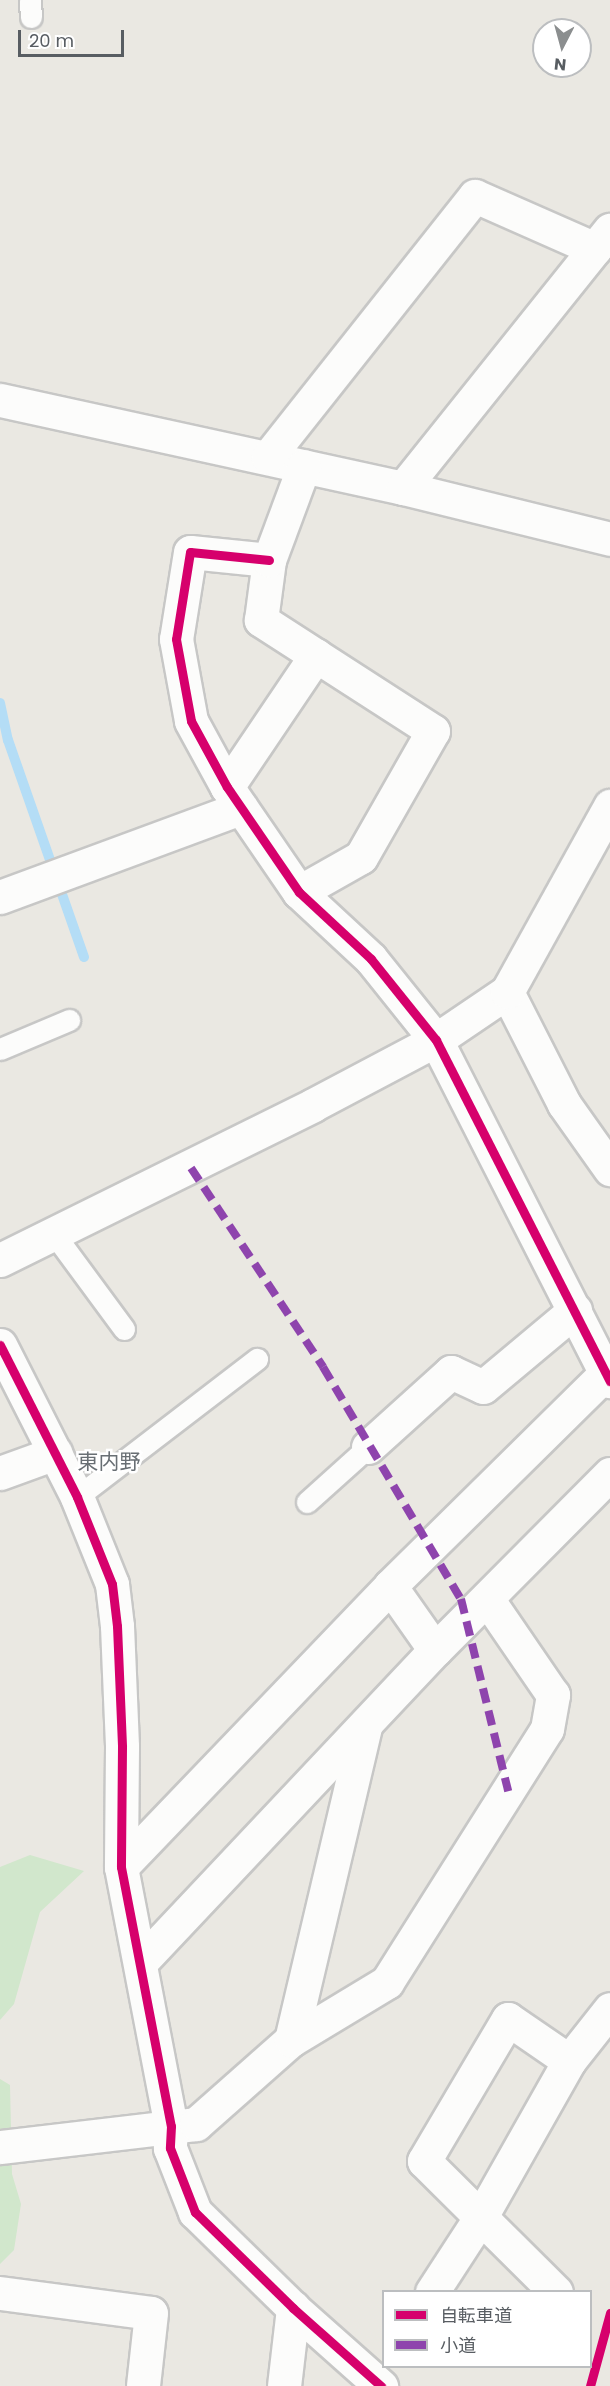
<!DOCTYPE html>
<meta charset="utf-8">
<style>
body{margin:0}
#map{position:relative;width:610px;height:2386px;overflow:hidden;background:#eae8e2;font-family:Poppins,"Noto Sans JP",sans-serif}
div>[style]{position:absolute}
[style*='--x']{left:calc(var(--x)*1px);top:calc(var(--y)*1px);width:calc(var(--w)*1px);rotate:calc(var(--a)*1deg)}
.green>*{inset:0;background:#d1e7cc}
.stream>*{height:10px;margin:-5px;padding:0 5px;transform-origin:5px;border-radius:5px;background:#b4ddf6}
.roads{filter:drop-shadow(2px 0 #c7c7c6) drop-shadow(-2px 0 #c7c7c6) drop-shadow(0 2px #c7c7c6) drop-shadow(0 -2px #c7c7c6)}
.service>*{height:21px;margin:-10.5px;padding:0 10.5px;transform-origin:10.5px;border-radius:10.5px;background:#fcfcfb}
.minor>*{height:33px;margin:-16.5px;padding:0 16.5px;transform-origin:16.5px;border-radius:16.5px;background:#fcfcfb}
.quiet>*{height:8px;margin-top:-4px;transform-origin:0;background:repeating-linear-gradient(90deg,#8e44ad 0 15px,transparent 0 23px)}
.cycleway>*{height:9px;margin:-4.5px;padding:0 4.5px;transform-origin:4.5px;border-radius:4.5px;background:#d6006c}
span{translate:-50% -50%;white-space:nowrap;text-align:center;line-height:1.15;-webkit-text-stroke:5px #fff;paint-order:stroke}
.quarter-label{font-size:21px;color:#696f74}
.legend{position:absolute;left:382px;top:2290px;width:210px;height:78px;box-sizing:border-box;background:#fff;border:2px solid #bcbec0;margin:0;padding:8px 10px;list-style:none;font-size:18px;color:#585d62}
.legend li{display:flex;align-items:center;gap:12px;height:30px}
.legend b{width:30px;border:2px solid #bcbec0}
.north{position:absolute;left:532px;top:18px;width:60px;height:60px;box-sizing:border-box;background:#fff;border:2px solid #bcbec0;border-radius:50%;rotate:186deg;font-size:16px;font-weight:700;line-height:24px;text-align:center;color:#585d62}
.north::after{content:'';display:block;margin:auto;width:21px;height:27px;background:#8b8e8f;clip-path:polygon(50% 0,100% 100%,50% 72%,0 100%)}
.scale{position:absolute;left:18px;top:30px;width:106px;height:27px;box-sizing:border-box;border:3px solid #585d62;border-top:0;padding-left:8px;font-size:18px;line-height:21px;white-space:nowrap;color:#585d62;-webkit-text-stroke:4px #fff;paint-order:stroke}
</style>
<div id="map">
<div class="green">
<i style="clip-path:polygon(30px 1855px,84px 1871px,40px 1912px,14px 2004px,0 2020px,0 1867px)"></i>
<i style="clip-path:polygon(0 2079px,10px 2085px,12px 2174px,21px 2204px,14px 2250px,0 2264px)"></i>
</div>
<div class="stream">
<i style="--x:0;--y:703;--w:38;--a:78"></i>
<i style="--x:8;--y:740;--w:230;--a:70.7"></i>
</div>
<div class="roads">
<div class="service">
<i style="--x:30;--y:0;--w:17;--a:87"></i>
<i style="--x:0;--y:1049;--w:75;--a:-22.8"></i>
<i style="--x:54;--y:1234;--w:118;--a:53.6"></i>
<i style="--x:77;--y:1497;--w:227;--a:-37.5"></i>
<i style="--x:307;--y:1502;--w:82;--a:-42"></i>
</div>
<div class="minor">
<i style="--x:0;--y:400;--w:412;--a:12.3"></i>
<i style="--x:403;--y:488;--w:213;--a:13.8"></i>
<i style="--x:268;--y:457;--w:333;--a:-51.6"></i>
<i style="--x:475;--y:196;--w:131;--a:23.8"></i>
<i style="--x:403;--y:488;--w:331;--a:-51.3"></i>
<i style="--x:269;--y:560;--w:79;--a:-174.2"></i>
<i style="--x:190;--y:552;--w:88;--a:99.1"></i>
<i style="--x:176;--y:639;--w:83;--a:79.6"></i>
<i style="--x:191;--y:721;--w:75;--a:61.4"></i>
<i style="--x:227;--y:787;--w:127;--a:55.6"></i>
<i style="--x:299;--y:892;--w:98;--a:42.9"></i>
<i style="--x:371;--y:959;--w:104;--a:51.3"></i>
<i style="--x:436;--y:1040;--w:383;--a:63"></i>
<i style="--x:227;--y:787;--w:159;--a:-56"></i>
<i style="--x:299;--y:892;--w:71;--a:-29.4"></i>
<i style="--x:361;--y:857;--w:145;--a:-60.3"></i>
<i style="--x:433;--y:731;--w:205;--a:-147.2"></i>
<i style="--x:261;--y:620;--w:61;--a:-82.4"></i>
<i style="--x:269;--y:560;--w:100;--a:-69.6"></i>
<i style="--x:0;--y:897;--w:257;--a:-20.3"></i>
<i style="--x:507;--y:992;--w:126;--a:63"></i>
<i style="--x:564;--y:1104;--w:80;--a:54.7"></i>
<i style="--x:0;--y:1260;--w:349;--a:-26.3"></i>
<i style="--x:313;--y:1105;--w:139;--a:-27.9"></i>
<i style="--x:436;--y:1040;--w:86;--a:-34.1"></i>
<i style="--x:507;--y:992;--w:213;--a:-61"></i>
<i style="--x:0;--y:1345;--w:170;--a:63.1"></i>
<i style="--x:77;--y:1497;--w:94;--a:68.1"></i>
<i style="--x:112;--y:1584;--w:42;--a:83.2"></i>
<i style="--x:117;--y:1626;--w:121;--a:87.6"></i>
<i style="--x:122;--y:1747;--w:120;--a:90.5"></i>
<i style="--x:121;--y:1867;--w:264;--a:79.1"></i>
<i style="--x:171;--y:2126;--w:22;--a:93"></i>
<i style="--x:170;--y:2148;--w:69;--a:68.7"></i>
<i style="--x:195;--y:2212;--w:137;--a:44.4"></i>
<i style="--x:293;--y:2308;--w:118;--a:41.6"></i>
<i style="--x:368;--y:1447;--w:112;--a:-42.1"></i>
<i style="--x:451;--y:1372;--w:35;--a:25"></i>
<i style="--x:483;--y:1387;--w:120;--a:-39.9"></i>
<i style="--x:0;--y:1473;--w:59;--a:-20"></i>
<i style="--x:390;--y:1586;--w:78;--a:54.9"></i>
<i style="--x:121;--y:1867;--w:389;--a:-46.2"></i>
<i style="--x:390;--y:1586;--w:303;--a:-44.6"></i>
<i style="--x:141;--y:1962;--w:429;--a:-46.7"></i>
<i style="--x:435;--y:1650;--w:248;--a:-45.2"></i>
<i style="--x:291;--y:2040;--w:323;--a:-76.7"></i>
<i style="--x:0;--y:2147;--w:197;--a:-6.7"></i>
<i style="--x:196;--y:2124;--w:127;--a:-41.5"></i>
<i style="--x:291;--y:2040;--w:112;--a:-31.1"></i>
<i style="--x:387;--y:1982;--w:299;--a:-57.7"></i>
<i style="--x:547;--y:1729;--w:35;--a:-80"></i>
<i style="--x:553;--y:1695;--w:115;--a:-124.4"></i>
<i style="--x:432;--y:2292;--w:92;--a:-57"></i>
<i style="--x:482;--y:2215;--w:177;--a:-60.5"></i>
<i style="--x:569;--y:2061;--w:66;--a:-51.7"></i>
<i style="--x:556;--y:2292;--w:186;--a:-135.2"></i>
<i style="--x:424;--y:2161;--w:165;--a:-59.4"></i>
<i style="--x:508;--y:2019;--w:74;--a:34.5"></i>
<i style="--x:0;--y:2293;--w:152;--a:7.5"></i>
<i style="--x:151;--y:2313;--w:73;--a:96.3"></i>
<i style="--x:284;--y:2386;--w:79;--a:-83.4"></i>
</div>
</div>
<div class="quiet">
<i style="--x:191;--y:1168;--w:239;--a:56.4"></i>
<i style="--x:323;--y:1367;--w:270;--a:59.3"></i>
<i style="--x:461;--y:1599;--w:198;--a:76.2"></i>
</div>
<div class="cycleway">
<i style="--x:269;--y:560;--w:79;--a:-174.2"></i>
<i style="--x:190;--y:552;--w:88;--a:99.1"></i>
<i style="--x:176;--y:639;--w:83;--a:79.6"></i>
<i style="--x:191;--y:721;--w:75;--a:61.4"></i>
<i style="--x:227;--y:787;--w:127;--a:55.6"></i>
<i style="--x:299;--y:892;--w:98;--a:42.9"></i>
<i style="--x:371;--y:959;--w:104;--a:51.3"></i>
<i style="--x:436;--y:1040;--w:383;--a:63"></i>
<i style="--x:0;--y:1345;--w:170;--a:63.1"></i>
<i style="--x:77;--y:1497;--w:94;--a:68.1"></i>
<i style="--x:112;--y:1584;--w:42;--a:83.2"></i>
<i style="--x:117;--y:1626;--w:121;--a:87.6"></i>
<i style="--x:122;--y:1747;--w:120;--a:90.5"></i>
<i style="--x:121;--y:1867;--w:264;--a:79.1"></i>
<i style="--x:171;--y:2126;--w:22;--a:93"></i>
<i style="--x:170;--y:2148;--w:69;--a:68.7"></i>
<i style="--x:195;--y:2212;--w:137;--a:44.4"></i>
<i style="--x:293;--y:2308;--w:118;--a:41.6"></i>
<i style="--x:590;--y:2386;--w:76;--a:-74.7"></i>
</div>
<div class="quarter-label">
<span style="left:109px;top:1462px">東内野</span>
</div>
<ul class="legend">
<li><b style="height:8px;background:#d6006c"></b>自転車道</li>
<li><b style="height:8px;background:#8e44ad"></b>小道</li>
</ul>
<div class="north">N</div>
<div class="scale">20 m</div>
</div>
